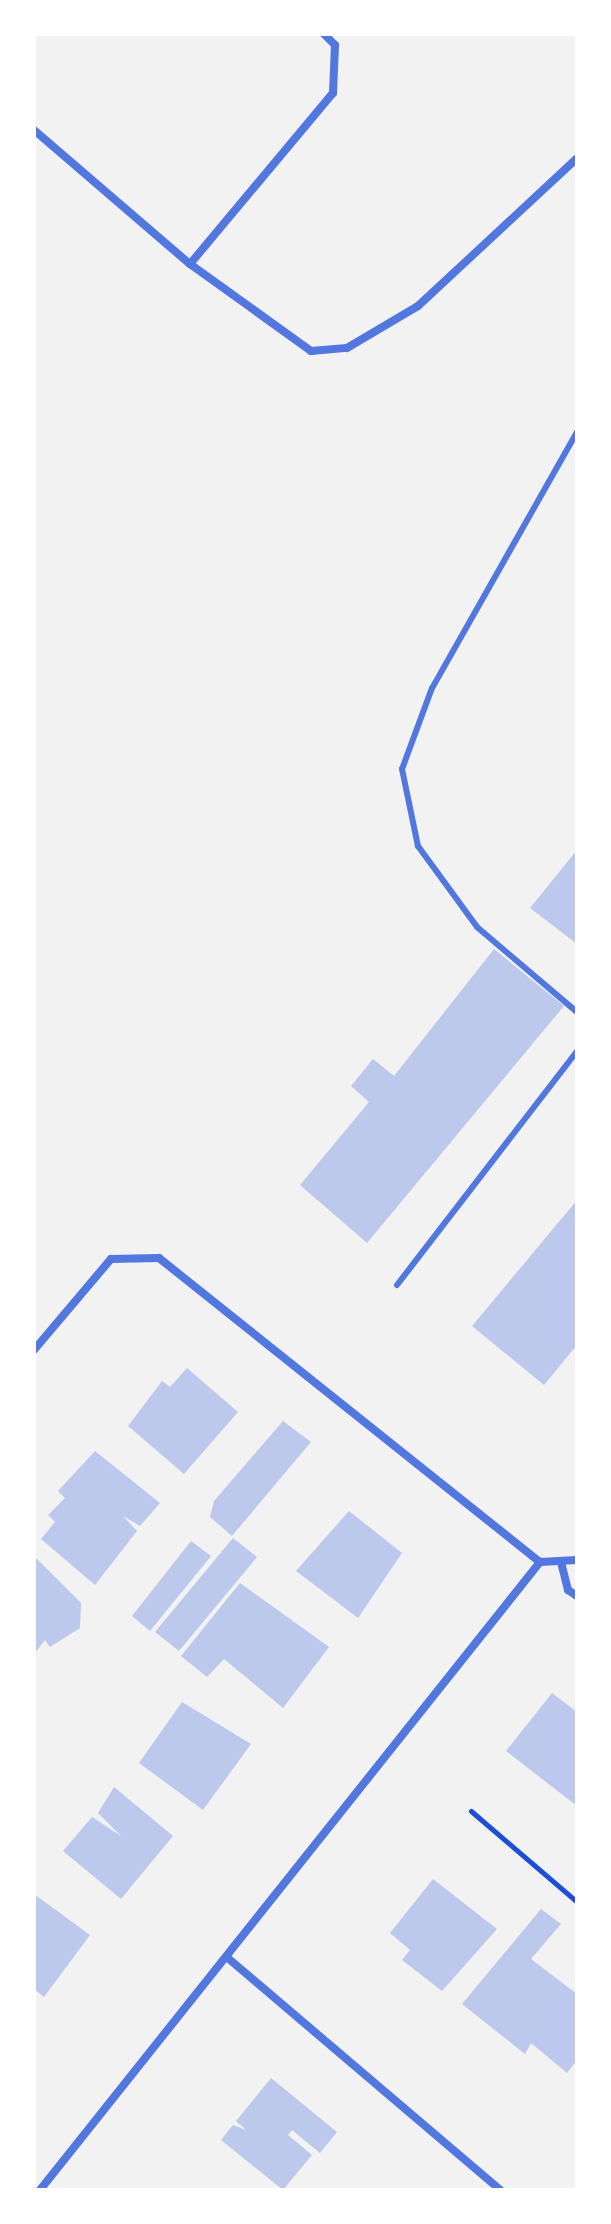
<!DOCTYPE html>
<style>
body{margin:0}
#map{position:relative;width:611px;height:2224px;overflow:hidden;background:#f2f2f2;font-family:Rubik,sans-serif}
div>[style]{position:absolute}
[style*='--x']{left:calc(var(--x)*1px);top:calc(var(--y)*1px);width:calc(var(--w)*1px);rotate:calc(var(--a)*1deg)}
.building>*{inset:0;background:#bdc9ec}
.path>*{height:5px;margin:-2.5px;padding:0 2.5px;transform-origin:2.5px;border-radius:2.5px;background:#1d4ed8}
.service>*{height:6px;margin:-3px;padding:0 3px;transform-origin:3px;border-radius:3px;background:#5277de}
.minor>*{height:8px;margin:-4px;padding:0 4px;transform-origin:4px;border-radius:4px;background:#5277de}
span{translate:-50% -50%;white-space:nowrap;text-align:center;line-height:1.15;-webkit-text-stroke:6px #fff;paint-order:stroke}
.frame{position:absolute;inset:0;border:36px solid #fff;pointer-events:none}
</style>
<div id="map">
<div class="building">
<i style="clip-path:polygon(577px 850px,577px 944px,530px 908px)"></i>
<i style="clip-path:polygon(494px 949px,564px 1006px,367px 1243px,300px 1185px,369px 1102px,351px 1086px,373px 1059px,394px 1076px)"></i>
<i style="clip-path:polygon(577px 1200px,577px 1345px,544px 1385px,472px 1326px)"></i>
<i style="clip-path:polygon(187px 1368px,238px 1412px,184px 1474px,128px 1426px,162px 1381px,170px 1387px)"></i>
<i style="clip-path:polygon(283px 1421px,311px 1442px,232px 1536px,210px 1517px,214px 1501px)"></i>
<i style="clip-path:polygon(95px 1451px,160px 1503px,140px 1526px,123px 1516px,137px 1531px,95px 1585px,41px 1539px,55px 1522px,48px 1515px,65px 1498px,58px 1491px)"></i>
<i style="clip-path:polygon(349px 1511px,402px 1553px,358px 1618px,296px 1571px)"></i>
<i style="clip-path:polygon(233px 1538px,257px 1557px,179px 1651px,155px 1632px)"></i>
<i style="clip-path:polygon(191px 1541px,211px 1556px,150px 1631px,132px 1616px)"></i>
<i style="clip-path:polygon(34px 1556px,81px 1603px,80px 1628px,50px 1647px,45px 1640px,34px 1654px)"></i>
<i style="clip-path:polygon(240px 1583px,329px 1647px,283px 1708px,224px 1659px,207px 1677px,181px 1656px)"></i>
<i style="clip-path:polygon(552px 1693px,577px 1712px,577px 1806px,506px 1751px)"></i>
<i style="clip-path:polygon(182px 1702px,251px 1744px,203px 1810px,139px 1763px)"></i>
<i style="clip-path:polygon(114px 1787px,173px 1836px,121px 1899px,63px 1851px,92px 1817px,121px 1836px,98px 1813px)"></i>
<i style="clip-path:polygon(433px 1879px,497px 1929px,442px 1991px,402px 1960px,410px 1950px,390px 1933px)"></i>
<i style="clip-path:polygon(34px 1894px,90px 1935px,44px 1997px,34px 1989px)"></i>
<i style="clip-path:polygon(541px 1909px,561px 1924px,531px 1959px,577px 1994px,577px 2060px,567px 2073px,531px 2043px,525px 2054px,462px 2004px)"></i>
<i style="clip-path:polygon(271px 2078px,337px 2132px,320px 2153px,292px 2130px,288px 2135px,312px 2155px,283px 2190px,221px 2140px,233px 2125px,246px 2130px,236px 2121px)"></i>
</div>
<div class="path">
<i style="--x:471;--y:1811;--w:140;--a:40.6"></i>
</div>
<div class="service">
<i style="--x:577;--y:432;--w:294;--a:119.5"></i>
<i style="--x:432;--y:688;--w:86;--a:110.3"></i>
<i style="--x:402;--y:769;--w:79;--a:78.3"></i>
<i style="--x:418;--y:846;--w:100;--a:53.9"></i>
<i style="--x:477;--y:927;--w:131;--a:40.4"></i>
<i style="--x:397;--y:1285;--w:295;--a:-52.4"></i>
</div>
<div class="minor">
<i style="--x:34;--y:130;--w:206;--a:40.7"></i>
<i style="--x:190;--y:264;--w:149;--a:35.7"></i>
<i style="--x:311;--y:351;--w:36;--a:-5"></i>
<i style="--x:347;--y:348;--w:82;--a:-30.6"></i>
<i style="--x:418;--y:306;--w:217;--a:-42.9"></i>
<i style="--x:190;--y:264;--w:223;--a:-50.1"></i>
<i style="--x:333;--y:93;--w:48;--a:-87.6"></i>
<i style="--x:335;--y:45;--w:16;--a:-135"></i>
<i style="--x:34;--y:1350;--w:119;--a:-49.8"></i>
<i style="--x:111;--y:1259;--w:48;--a:-1.2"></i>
<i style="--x:159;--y:1258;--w:487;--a:38.6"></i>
<i style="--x:561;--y:1562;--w:29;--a:76"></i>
<i style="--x:568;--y:1590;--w:11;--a:34"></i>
<i style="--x:229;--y:1959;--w:356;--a:40.4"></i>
<i style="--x:40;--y:2190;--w:803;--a:-51.47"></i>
<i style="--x:540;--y:1562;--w:37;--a:-3"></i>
</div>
<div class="frame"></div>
</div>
